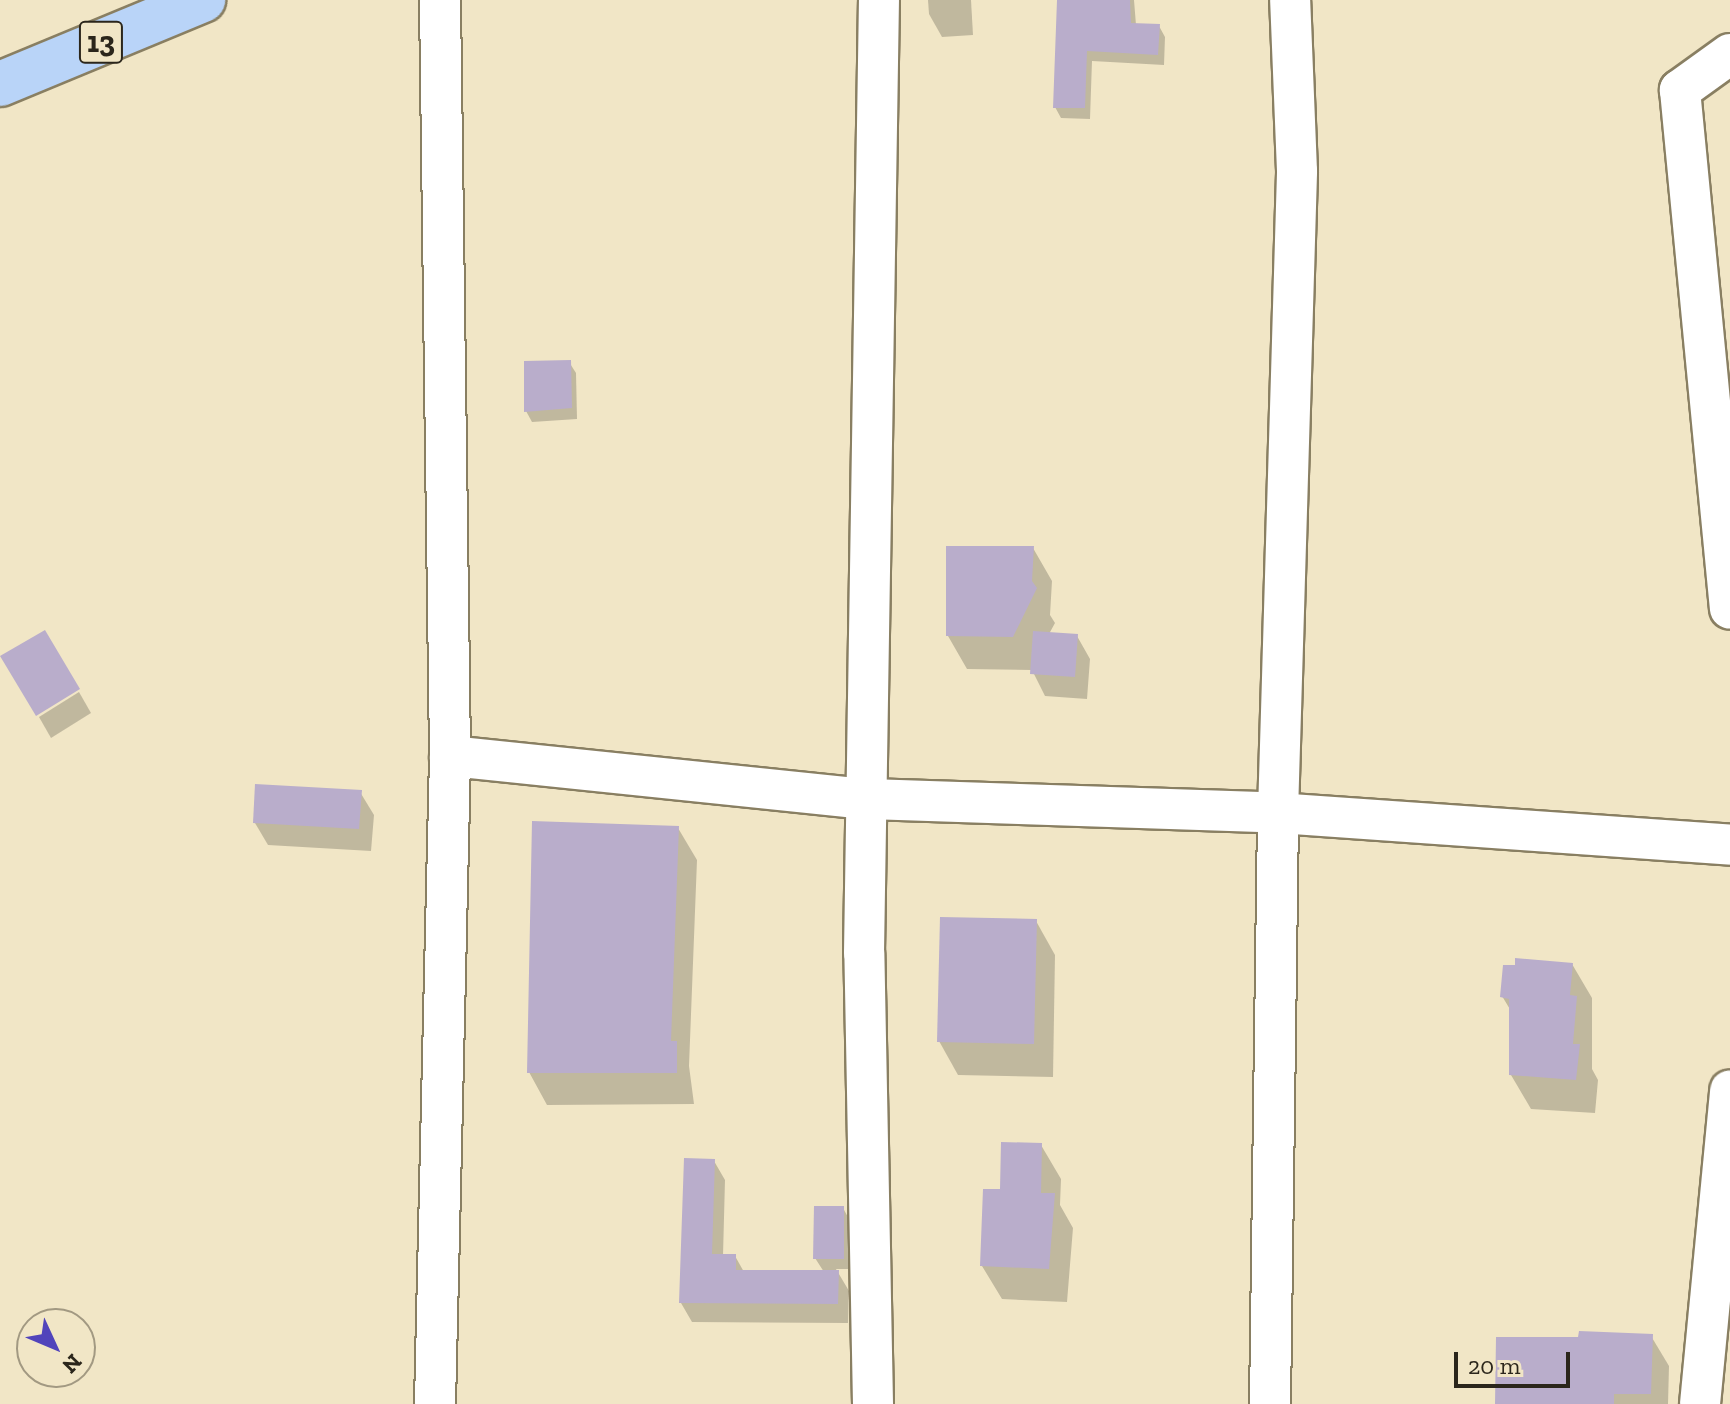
<!DOCTYPE html>
<style>
body{margin:0}
#map{position:relative;width:1730px;height:1404px;overflow:hidden;background:#f1e6c6;font-family:"Zilla Slab",serif}
div>[style]{position:absolute}
[style*='--x']{left:calc(var(--x)*1px);top:calc(var(--y)*1px);width:calc(var(--w)*1px);rotate:calc(var(--a)*1deg)}
.shadow>*{inset:0;background:#0003}
.building>*{inset:0;background:#b9adcb}
.roads{filter:drop-shadow(2px 0 #897f62) drop-shadow(-2px 0 #897f62) drop-shadow(0 2px #897f62) drop-shadow(0 -2px #897f62)}
.minor>*{height:40px;margin:-20px;padding:0 20px;transform-origin:20px;border-radius:20px;background:#fff}
.primary>*{height:44px;margin:-22px;padding:0 22px;transform-origin:22px;border-radius:22px;background:#b9d4f8}
span{translate:-50% -50%;white-space:nowrap;text-align:center;line-height:1.15;-webkit-text-stroke:6px #f1e6c6;paint-order:stroke}
.shield-label span{padding:2px 6px;background:#f1e6c6;border:2px solid;border-radius:6px;-webkit-text-stroke-width:0}
.shield-label{font-size:30px;color:#2b261b;font-weight:700}
.north{position:absolute;left:16px;top:1308px;width:80px;height:80px;box-sizing:border-box;background:#f1e6c6;border:2px solid #a29982;border-radius:50%;rotate:134deg;font-size:22px;font-weight:700;line-height:32px;text-align:center;color:#2b261b}
.north::after{content:'';display:block;margin:auto;width:28px;height:36px;background:#5144bb;clip-path:polygon(50% 0,100% 100%,50% 72%,0 100%)}
.scale{position:absolute;left:1454px;top:1352px;width:116px;height:36px;box-sizing:border-box;border:4px solid #2b261b;border-top:0;padding-left:10px;font-size:24px;line-height:28px;white-space:nowrap;color:#2b261b;-webkit-text-stroke:6px #f1e6c6;paint-order:stroke}
</style>
<div id="map">
<div class="shadow">
<i style="clip-path:polygon(928px 0,971px 0,973px 35px,942px 37px,929px 14px)"></i>
<i style="clip-path:polygon(1061px 0,1134px 0,1136px 25px,1159px 26px,1165px 37px,1164px 65px,1092px 61px,1090px 119px,1061px 118px,1055px 107px)"></i>
<i style="clip-path:polygon(569px 362px,576px 373px,577px 419px,532px 422px,526px 411px)"></i>
<i style="clip-path:polygon(1033px 548px,1052px 581px,1050px 615px,1055px 623px,1049px 634px,1077px 636px,1090px 659px,1087px 699px,1045px 696px,1032px 670px,967px 669px,948px 636px)"></i>
<i style="clip-path:polygon(79px 692px,91px 713px,51px 738px,39px 717px)"></i>
<i style="clip-path:polygon(360px 792px,374px 815px,371px 851px,268px 845px,255px 823px)"></i>
<i style="clip-path:polygon(678px 828px,697px 860px,689px 1066px,694px 1104px,547px 1105px,529px 1072px)"></i>
<i style="clip-path:polygon(1036px 921px,1055px 955px,1053px 1077px,958px 1075px,939px 1041px)"></i>
<i style="clip-path:polygon(1572px 964px,1592px 998px,1592px 1069px,1598px 1080px,1595px 1113px,1531px 1109px,1511px 1075px,1511px 1011px,1502px 996px)"></i>
<i style="clip-path:polygon(1041px 1145px,1061px 1179px,1060px 1205px,1073px 1228px,1067px 1302px,1002px 1299px,982px 1266px,1002px 1191px)"></i>
<i style="clip-path:polygon(714px 1161px,725px 1180px,723px 1256px,735px 1256px,744px 1272px,824px 1272px,815px 1258px,843px 1208px,849px 1219px,849px 1269px,836px 1269px,849px 1291px,848px 1323px,692px 1322px,681px 1303px)"></i>
<i style="clip-path:polygon(1651px 1336px,1669px 1366px,1668px 1404px,1588px 1404px)"></i>
</div>
<div class="building">
<i style="clip-path:polygon(1057px 0,1130px 0,1131px 23px,1160px 24px,1158px 55px,1087px 51px,1085px 108px,1053px 108px)"></i>
<i style="clip-path:polygon(571px 360px,572px 408px,524px 412px,524px 361px)"></i>
<i style="clip-path:polygon(946px 546px,1034px 546px,1032px 581px,1037px 588px,1013px 637px,946px 636px)"></i>
<i style="clip-path:polygon(45px 630px,80px 689px,36px 716px,0 656px)"></i>
<i style="clip-path:polygon(1033px 631px,1078px 634px,1075px 677px,1030px 674px)"></i>
<i style="clip-path:polygon(255px 784px,362px 790px,359px 829px,253px 823px)"></i>
<i style="clip-path:polygon(532px 821px,679px 826px,671px 1041px,677px 1041px,677px 1073px,527px 1073px)"></i>
<i style="clip-path:polygon(940px 917px,1037px 919px,1034px 1044px,937px 1042px)"></i>
<i style="clip-path:polygon(1515px 958px,1573px 963px,1570px 995px,1577px 996px,1573px 1044px,1580px 1044px,1576px 1080px,1509px 1075px,1509px 999px,1500px 997px,1503px 965px,1515px 965px)"></i>
<i style="clip-path:polygon(1001px 1142px,1042px 1143px,1041px 1193px,1055px 1193px,1049px 1269px,980px 1266px,983px 1189px,1000px 1189px)"></i>
<i style="clip-path:polygon(684px 1158px,715px 1159px,712px 1254px,736px 1254px,736px 1270px,839px 1270px,838px 1304px,679px 1303px)"></i>
<i style="clip-path:polygon(814px 1206px,844px 1206px,844px 1259px,813px 1259px)"></i>
<i style="clip-path:polygon(1579px 1331px,1653px 1334px,1651px 1394px,1614px 1394px,1614px 1404px,1495px 1404px,1496px 1337px,1578px 1337px)"></i>
</div>
<div class="roads">
<div class="minor">
<i style="--x:440;--y:0;--w:756;--a:89.24"></i>
<i style="--x:450;--y:756;--w:418;--a:5.9"></i>
<i style="--x:866;--y:799;--w:412;--a:1.9"></i>
<i style="--x:1278;--y:813;--w:453;--a:4"></i>
<i style="--x:1730;--y:54;--w:62;--a:144.2"></i>
<i style="--x:1680;--y:90;--w:521;--a:84.5"></i>
<i style="--x:435;--y:1404;--w:648;--a:-88.67"></i>
<i style="--x:873;--y:1404;--w:451;--a:-91.1"></i>
<i style="--x:864;--y:953;--w:953;--a:-89.1"></i>
<i style="--x:1270;--y:1404;--w:591;--a:-89.22"></i>
<i style="--x:1278;--y:813;--w:642;--a:-88.3"></i>
<i style="--x:1297;--y:171;--w:171;--a:-92.3"></i>
<i style="--x:1700;--y:1404;--w:315;--a:-84.5"></i>
</div>
<div class="primary">
<i style="--x:0;--y:84;--w:220;--a:-22.5"></i>
</div>
</div>
<div class="shield-label">
<span style="left:101px;top:42px">13</span>
</div>
<div class="north">N</div>
<div class="scale">20 m</div>
</div>
